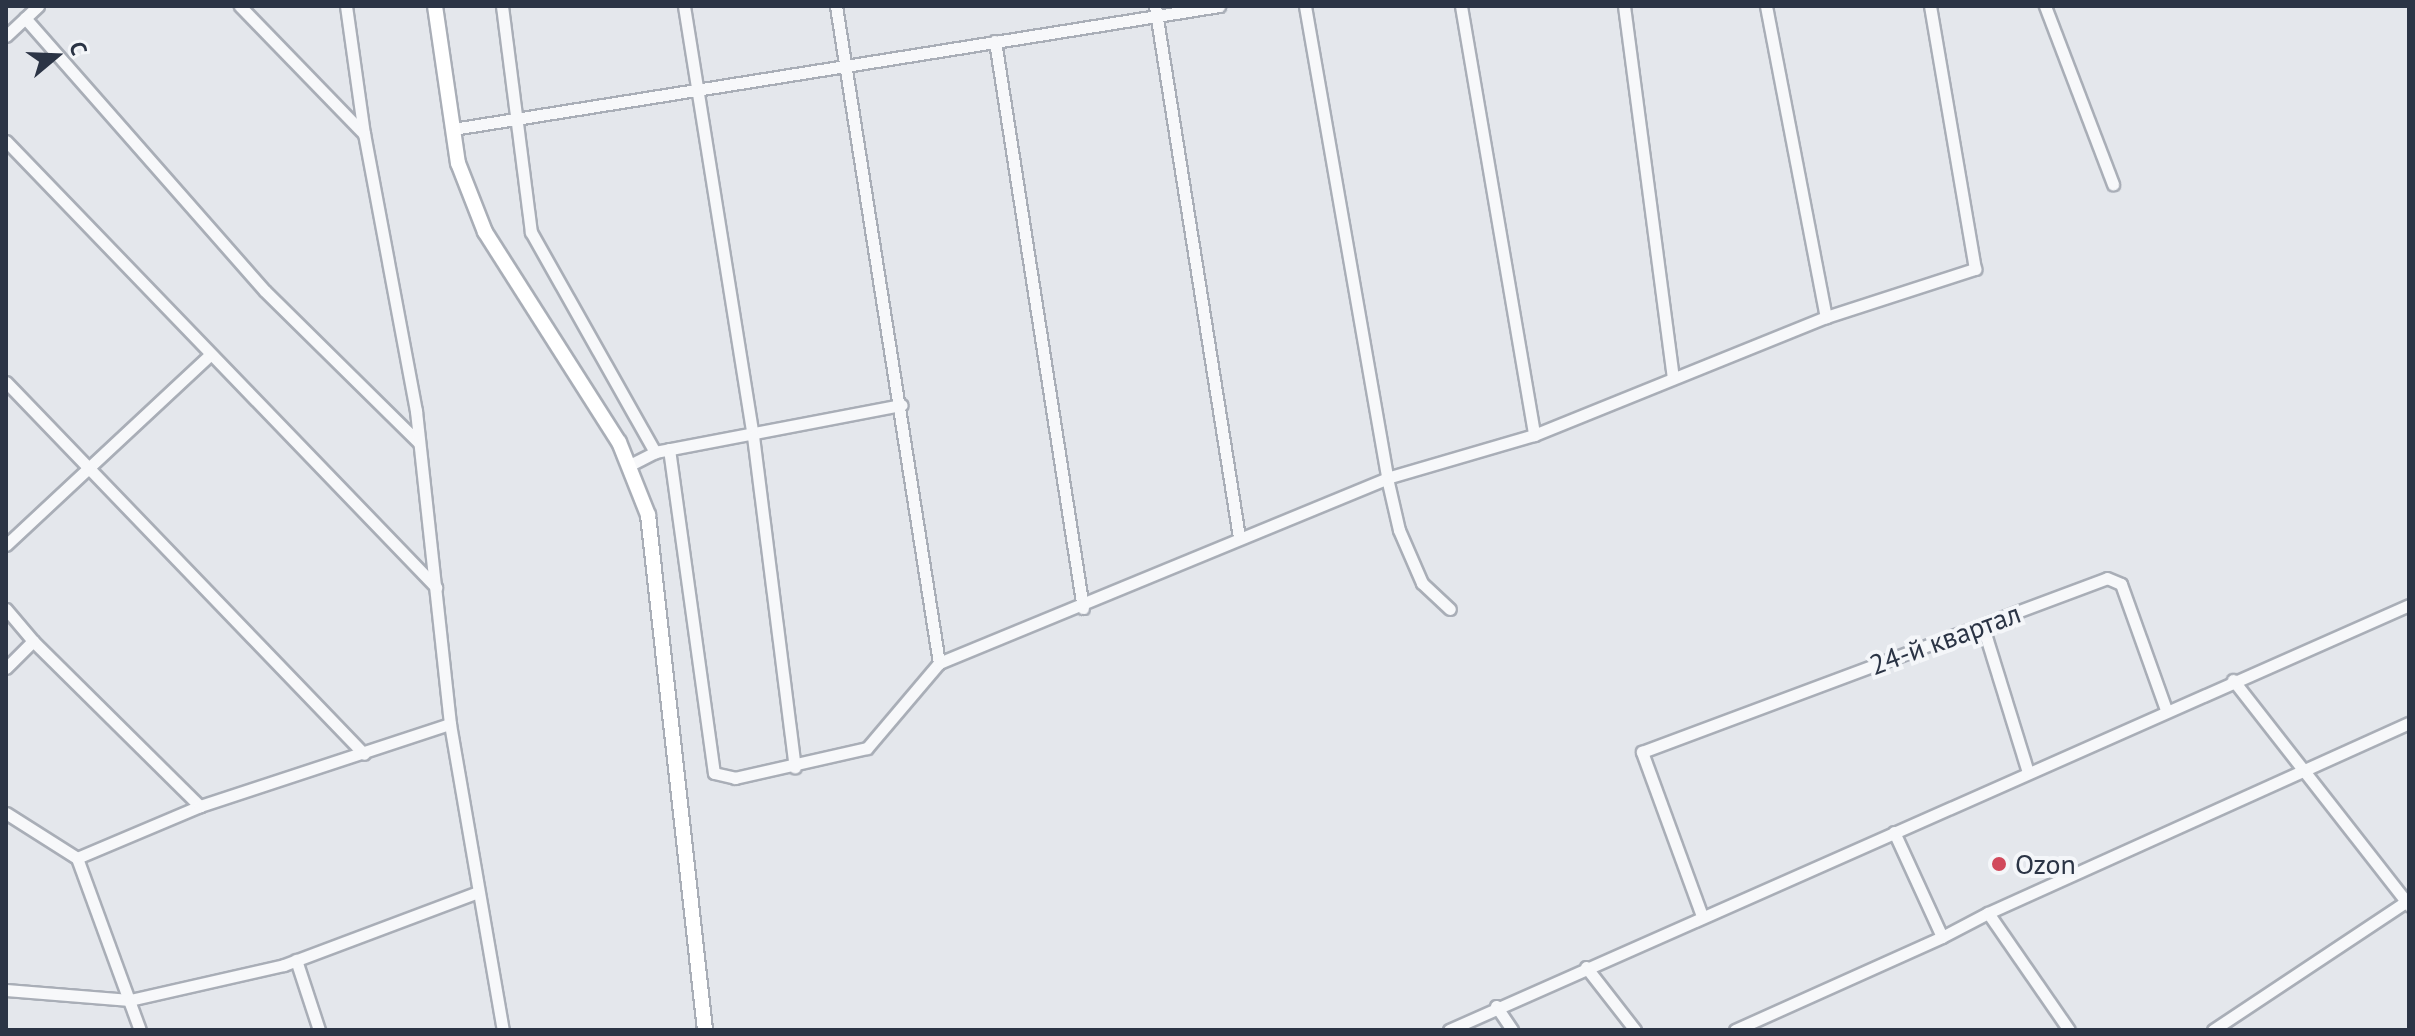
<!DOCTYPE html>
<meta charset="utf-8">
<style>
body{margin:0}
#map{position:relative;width:2415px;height:1036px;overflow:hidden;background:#e4e7ec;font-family:"PT Sans",sans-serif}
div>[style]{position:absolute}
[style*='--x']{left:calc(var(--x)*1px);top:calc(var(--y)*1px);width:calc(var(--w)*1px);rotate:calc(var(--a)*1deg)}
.roads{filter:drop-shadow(2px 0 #a9aeb7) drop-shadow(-2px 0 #a9aeb7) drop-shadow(0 2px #a9aeb7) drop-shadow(0 -2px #a9aeb7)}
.minor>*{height:11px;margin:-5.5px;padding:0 5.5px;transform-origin:5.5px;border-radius:5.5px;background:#f7f8fa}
.major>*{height:14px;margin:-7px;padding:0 7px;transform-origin:7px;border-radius:7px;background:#fff}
.dots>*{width:22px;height:22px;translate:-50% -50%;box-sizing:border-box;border:4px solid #f4f6f9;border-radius:50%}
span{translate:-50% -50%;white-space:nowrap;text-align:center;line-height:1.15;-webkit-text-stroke:8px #f4f6f9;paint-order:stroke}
.street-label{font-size:28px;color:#2b3445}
.poi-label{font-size:28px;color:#2b3445}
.left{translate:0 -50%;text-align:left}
.frame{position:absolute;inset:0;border:8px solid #2b3445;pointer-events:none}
.north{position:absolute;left:16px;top:16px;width:80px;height:80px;-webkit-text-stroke:6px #f4f6f9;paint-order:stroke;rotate:71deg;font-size:22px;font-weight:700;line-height:32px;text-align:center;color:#2b3445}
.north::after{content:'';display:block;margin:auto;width:28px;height:36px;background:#2b3445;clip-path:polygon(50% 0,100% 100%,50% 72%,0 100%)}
</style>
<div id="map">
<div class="roads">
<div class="minor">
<i style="--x:240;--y:6;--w:178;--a:45.9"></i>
<i style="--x:502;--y:6;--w:228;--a:82.7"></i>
<i style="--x:531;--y:232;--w:253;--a:60.6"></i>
<i style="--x:655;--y:452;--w:251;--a:-10.8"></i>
<i style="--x:684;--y:6;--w:436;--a:80.9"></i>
<i style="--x:753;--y:436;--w:334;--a:82.8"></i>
<i style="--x:836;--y:6;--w:665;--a:81.09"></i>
<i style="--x:1155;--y:6;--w:538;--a:81.01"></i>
<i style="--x:1305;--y:6;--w:479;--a:80.1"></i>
<i style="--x:1387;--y:478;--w:53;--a:77"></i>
<i style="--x:1399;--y:530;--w:58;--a:66.5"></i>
<i style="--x:1422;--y:583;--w:38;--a:43"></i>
<i style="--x:1461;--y:6;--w:435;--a:80.3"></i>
<i style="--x:1624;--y:6;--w:373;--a:82.5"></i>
<i style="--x:1766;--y:6;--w:317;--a:79.1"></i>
<i style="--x:2045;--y:6;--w:191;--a:69.1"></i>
<i style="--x:25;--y:18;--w:363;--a:48.7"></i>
<i style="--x:265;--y:291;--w:216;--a:44.6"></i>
<i style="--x:6;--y:36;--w:44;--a:-43.2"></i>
<i style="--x:995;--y:41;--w:574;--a:81.18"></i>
<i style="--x:453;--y:129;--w:776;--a:-9.12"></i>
<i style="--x:6;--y:141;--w:620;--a:46.05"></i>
<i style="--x:6;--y:382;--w:516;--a:46.1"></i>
<i style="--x:669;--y:449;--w:327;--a:82.1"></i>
<i style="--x:714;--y:773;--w:22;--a:13"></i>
<i style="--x:735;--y:778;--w:135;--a:-12.8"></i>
<i style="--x:867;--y:748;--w:111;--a:-49.7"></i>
<i style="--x:939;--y:663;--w:485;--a:-22.4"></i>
<i style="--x:1387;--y:478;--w:153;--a:-16.3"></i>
<i style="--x:1534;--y:435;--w:315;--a:-22"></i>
<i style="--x:1826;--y:317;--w:157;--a:-17.9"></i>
<i style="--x:1975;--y:269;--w:267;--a:-99.7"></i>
<i style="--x:628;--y:466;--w:30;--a:-27"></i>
<i style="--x:6;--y:545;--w:279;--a:-43"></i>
<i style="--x:6;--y:609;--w:42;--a:49.8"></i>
<i style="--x:33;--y:641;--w:38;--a:135"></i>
<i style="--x:1983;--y:627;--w:152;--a:72.8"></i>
<i style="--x:33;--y:641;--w:235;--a:44.7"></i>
<i style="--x:2233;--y:680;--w:286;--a:52"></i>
<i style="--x:450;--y:724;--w:311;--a:80.2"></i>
<i style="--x:6;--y:813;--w:84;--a:32.4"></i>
<i style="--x:77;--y:858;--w:134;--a:-22.9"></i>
<i style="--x:200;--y:806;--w:263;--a:-18.2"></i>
<i style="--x:450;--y:724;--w:315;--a:-96.2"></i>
<i style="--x:416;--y:411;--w:282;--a:-100.6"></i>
<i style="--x:364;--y:134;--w:129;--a:-98"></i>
<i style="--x:1894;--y:832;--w:115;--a:65.4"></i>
<i style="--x:1942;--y:937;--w:52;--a:-27.6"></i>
<i style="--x:1988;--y:913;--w:142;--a:55.3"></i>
<i style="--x:77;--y:858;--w:183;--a:69.9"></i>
<i style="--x:1988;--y:913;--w:462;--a:-24.3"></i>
<i style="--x:1702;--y:916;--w:175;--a:-110.1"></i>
<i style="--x:1642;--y:752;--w:496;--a:-20.5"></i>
<i style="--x:2107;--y:578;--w:15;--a:23"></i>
<i style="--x:2121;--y:584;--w:134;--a:70.3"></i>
<i style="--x:296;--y:960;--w:74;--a:71.8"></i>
<i style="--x:1586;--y:967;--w:80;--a:52.1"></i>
<i style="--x:6;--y:990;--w:124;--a:4.6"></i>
<i style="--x:130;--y:1000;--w:158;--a:-12.8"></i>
<i style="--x:284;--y:965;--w:205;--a:-20.6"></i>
<i style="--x:1496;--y:1006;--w:29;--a:56"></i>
<i style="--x:1449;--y:1030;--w:1050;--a:-23.88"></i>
<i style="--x:1735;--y:1030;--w:227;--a:-24.2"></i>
<i style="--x:2213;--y:1030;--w:235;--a:-33.6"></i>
</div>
<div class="major">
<i style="--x:435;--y:6;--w:159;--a:81.7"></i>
<i style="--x:458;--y:163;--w:74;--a:68.6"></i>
<i style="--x:485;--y:232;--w:249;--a:57.5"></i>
<i style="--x:619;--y:442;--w:79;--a:68.3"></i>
<i style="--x:648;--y:515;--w:518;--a:83.68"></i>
</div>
</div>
<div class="dots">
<i style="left:1999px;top:864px;background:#d1495b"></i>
</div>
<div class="street-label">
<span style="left:1945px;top:639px;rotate:-20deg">24-й квартал</span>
</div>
<div class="poi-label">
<span class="left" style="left:2015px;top:864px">Ozon</span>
</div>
<div class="frame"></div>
<div class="north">С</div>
</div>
